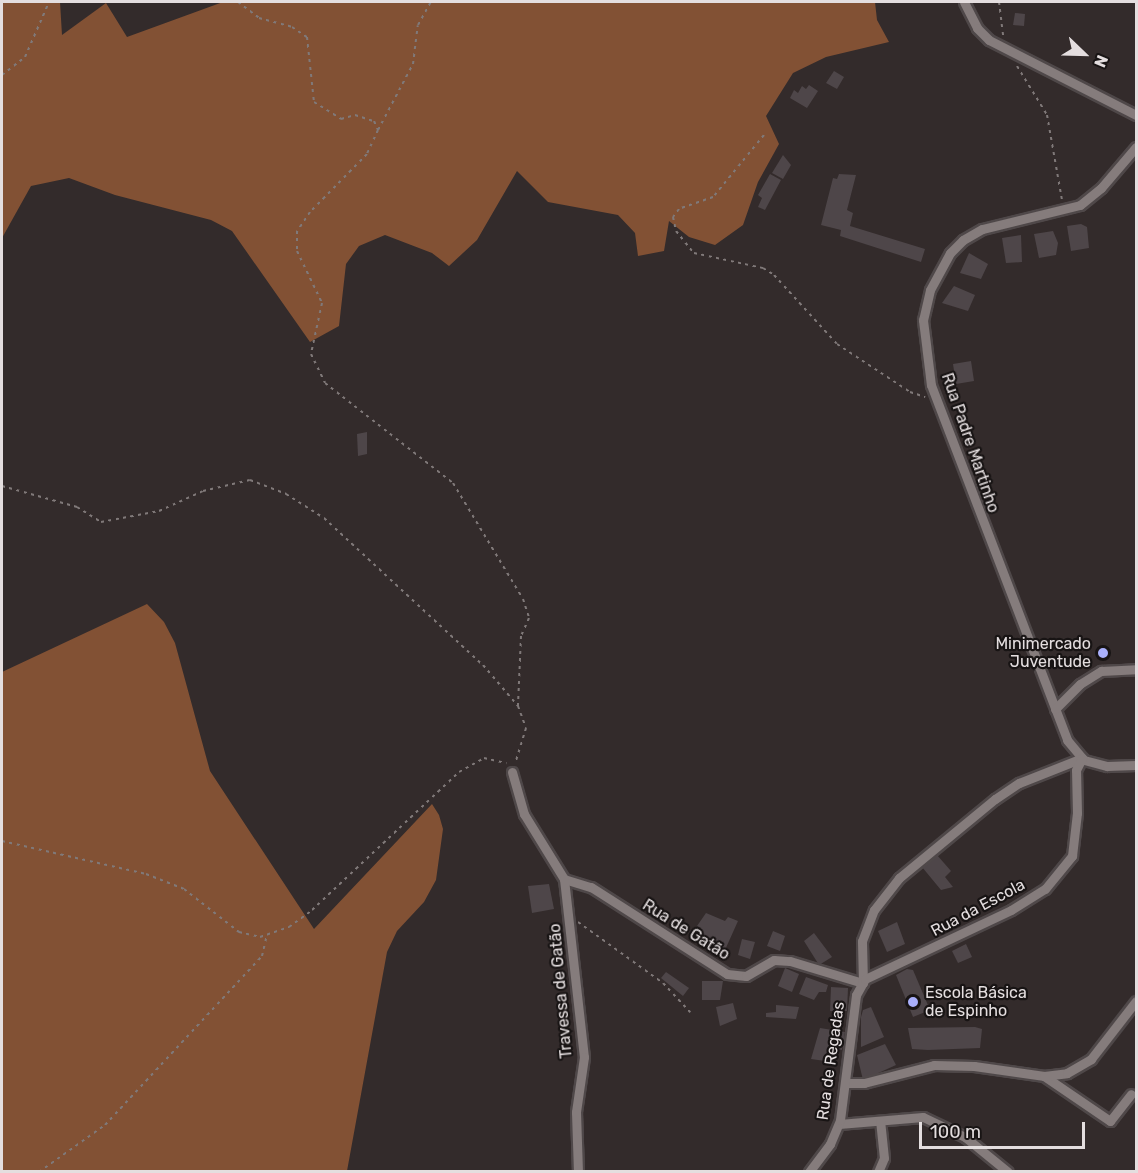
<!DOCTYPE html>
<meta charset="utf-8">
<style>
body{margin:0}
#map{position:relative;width:1138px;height:1173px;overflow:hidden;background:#332b2b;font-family:Rubik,sans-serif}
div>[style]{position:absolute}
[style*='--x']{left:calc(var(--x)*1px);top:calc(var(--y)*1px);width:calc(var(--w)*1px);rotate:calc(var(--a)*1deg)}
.forest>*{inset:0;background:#825134}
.building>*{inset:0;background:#4e4649}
.path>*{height:2px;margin-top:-1px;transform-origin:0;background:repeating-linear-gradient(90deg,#807979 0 3px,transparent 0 7.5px)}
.roads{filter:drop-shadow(2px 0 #4f4849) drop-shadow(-2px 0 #4f4849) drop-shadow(0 2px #4f4849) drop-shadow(0 -2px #4f4849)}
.street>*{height:9px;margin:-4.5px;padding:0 4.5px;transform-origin:4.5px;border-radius:4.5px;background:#857c7c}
.dots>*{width:16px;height:16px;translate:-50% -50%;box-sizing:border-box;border:3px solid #181414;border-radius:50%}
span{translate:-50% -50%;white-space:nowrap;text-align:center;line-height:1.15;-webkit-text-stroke:4.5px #181414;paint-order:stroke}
.street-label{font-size:16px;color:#e4dedf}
.poi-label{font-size:16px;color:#e4dedf}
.right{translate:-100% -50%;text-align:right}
.left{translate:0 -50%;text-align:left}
.frame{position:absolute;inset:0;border:3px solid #e4dedf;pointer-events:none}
.north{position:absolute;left:1054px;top:24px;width:60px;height:60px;-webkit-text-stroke:4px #181414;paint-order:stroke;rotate:113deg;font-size:16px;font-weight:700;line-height:24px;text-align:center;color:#e4dedf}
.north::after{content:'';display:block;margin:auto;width:21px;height:27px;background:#e4dedf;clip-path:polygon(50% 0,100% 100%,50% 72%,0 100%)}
.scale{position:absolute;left:919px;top:1122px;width:166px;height:27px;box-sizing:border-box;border:3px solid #e4dedf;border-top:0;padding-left:8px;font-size:18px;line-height:21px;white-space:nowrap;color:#e4dedf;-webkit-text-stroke:4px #181414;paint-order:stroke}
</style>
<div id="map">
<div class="forest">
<i style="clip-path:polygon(2px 2px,60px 2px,62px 35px,106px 3px,127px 37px,223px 2px,875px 2px,877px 20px,889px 42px,826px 57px,793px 73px,766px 116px,779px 144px,758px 182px,743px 225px,715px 245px,689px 237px,669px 221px,664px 251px,638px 256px,635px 233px,618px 215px,548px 202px,517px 171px,477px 240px,449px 266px,432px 253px,385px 235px,359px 246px,346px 264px,339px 326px,310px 342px,232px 231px,211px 220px,115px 195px,69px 178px,31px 186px,2px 238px)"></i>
<i style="clip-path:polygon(147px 604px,164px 622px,175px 643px,210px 771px,314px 929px,432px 804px,439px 815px,443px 829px,436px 880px,424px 902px,397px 931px,387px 952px,347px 1171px,2px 1171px,2px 672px)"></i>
</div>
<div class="building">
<i style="clip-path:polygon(1015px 13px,1025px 14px,1024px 26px,1013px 25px)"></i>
<i style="clip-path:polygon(834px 71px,844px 77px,837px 89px,826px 83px)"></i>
<i style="clip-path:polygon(809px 85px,818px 91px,807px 108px,790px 98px,794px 90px,798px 93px,802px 86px,806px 89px)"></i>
<i style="clip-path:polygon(783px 155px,791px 165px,783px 179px,772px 173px)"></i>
<i style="clip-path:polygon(770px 174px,781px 180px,765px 210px,758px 207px,762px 198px,758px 195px)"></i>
<i style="clip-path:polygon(839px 174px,856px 175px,847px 210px,853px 213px,850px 226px,925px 249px,921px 262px,840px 236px,841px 230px,821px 225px,833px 178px,837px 179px)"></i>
<i style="clip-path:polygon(1081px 224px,1087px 227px,1089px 248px,1071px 251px,1067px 226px)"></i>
<i style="clip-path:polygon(1053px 231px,1058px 243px,1056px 255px,1039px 258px,1034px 234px)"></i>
<i style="clip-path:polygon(1021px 235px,1022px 262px,1006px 263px,1002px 238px)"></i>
<i style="clip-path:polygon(969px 253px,988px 264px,981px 279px,960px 273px)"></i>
<i style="clip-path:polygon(954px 286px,975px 295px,968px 311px,942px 303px)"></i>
<i style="clip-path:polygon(971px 361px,974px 381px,956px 384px,953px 364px)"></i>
<i style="clip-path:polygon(367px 432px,367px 454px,358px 456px,357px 434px)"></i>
<i style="clip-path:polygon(937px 855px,951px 871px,945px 877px,953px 887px,941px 890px,922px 867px)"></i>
<i style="clip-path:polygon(549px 884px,554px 909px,532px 913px,528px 886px)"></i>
<i style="clip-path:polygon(706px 913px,725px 921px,728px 917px,738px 921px,725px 950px,697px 937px,701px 928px,697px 926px)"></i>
<i style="clip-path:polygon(897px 922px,905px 944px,887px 952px,878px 931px)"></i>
<i style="clip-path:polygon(773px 931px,785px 936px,780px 951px,767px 946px)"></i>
<i style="clip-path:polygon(814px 933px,832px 957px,819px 965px,804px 941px)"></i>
<i style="clip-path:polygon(742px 939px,755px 942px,750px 959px,738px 955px)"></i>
<i style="clip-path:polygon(966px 944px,972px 957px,958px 963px,952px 951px)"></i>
<i style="clip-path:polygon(785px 968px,799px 974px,792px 992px,778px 986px)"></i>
<i style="clip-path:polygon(907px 969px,913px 970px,930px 1010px,913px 1017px,896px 975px)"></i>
<i style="clip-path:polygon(666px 972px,689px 988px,683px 996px,661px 978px)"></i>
<i style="clip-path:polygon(806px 977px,828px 985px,826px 992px,819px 992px,814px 1000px,799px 994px)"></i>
<i style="clip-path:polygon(702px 981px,723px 981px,720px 1000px,702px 1000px)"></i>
<i style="clip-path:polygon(831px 987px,848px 988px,847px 1011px,830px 1011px)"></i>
<i style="clip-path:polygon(733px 1003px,737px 1019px,720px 1026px,716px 1007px)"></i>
<i style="clip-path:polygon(776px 1005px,799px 1007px,796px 1019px,766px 1017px,766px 1013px,776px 1012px)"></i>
<i style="clip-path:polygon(871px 1007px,884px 1037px,861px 1047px,861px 1017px,863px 1010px)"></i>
<i style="clip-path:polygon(975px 1027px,982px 1029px,980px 1048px,928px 1050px,912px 1049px,908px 1028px)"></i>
<i style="clip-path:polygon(820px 1028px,845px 1032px,842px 1050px,828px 1047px,825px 1061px,811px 1059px)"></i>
<i style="clip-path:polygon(885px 1044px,896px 1065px,863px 1080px,857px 1055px)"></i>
</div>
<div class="path">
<i style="--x:238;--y:2;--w:26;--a:37"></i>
<i style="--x:259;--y:18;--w:34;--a:15"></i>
<i style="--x:292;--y:27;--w:18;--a:34"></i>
<i style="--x:307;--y:37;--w:65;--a:83.9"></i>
<i style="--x:314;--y:102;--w:32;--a:32"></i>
<i style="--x:341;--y:119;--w:15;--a:-16"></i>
<i style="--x:355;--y:115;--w:20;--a:18"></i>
<i style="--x:374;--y:121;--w:10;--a:66"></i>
<i style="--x:378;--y:130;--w:26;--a:115"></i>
<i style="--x:367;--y:154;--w:81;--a:134.5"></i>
<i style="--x:310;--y:212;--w:23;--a:124"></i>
<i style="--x:297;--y:231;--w:20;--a:90"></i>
<i style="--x:297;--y:251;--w:58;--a:64.3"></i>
<i style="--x:322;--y:303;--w:52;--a:102.2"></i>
<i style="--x:311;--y:354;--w:32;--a:64"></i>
<i style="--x:325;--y:383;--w:162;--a:38"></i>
<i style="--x:453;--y:483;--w:135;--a:58.9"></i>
<i style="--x:523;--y:599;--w:20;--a:72"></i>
<i style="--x:529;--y:618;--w:20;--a:114"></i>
<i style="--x:521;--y:636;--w:70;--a:92.5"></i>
<i style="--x:571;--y:2;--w:9;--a:0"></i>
<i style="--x:999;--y:2;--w:35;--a:83"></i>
<i style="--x:1017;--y:66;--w:57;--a:58.5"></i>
<i style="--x:1047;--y:115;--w:86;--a:80"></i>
<i style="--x:2;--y:75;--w:29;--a:-38"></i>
<i style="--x:25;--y:57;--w:60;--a:-66.4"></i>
<i style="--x:378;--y:130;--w:75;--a:-62.1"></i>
<i style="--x:413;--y:64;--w:39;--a:-83"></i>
<i style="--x:418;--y:25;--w:26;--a:-61"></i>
<i style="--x:764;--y:135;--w:80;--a:129.4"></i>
<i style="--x:713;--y:197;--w:36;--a:161"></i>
<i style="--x:679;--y:209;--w:10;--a:127"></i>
<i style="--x:673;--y:217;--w:14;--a:78"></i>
<i style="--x:676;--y:231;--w:28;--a:51"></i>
<i style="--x:694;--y:253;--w:71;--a:12.3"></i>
<i style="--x:763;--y:268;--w:13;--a:32"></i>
<i style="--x:774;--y:275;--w:93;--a:47.6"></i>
<i style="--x:837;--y:344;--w:87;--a:33.3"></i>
<i style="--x:910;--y:392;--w:16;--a:18"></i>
<i style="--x:2;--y:486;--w:78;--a:15.6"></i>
<i style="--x:77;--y:507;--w:28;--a:32"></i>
<i style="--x:101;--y:522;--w:59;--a:-10.7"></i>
<i style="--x:159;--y:511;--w:48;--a:-24.4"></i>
<i style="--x:203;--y:491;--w:48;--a:-13.2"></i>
<i style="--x:250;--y:480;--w:39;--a:21"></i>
<i style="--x:286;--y:494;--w:45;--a:32.3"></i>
<i style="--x:324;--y:518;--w:217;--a:42.8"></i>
<i style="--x:483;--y:665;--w:54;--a:49.5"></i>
<i style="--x:518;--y:706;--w:23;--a:70"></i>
<i style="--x:526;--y:728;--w:37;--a:107"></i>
<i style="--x:2;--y:841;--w:148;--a:12.9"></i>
<i style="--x:146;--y:874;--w:41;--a:21.5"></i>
<i style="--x:184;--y:889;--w:70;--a:38"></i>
<i style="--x:239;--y:932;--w:22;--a:13"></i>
<i style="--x:260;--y:937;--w:31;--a:-19"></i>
<i style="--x:289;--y:927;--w:29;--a:-36"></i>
<i style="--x:312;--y:910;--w:202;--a:-43.2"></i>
<i style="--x:459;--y:772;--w:29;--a:-29"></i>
<i style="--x:484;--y:758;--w:23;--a:13"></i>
<i style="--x:578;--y:922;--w:105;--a:35.7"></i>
<i style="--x:663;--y:983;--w:40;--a:47"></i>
<i style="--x:39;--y:1172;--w:81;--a:-35.5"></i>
<i style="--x:105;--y:1125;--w:231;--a:-47.1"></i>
<i style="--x:262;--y:956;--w:22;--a:-77"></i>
</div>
<div class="roads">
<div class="street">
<i style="--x:964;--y:2;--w:29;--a:63"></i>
<i style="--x:977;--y:28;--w:17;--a:45"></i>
<i style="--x:989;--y:40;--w:165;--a:27"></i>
<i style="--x:1136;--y:147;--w:54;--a:130.5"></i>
<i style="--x:1101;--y:188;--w:27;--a:141"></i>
<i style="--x:1080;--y:205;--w:101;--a:166.2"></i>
<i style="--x:982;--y:229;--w:22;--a:150"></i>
<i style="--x:963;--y:240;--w:18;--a:135"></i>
<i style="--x:950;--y:253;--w:42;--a:118.4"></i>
<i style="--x:930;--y:290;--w:31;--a:103"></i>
<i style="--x:923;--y:320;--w:65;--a:83"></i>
<i style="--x:931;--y:385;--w:380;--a:69"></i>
<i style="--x:1067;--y:740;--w:26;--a:50"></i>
<i style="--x:1084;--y:760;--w:24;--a:15"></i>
<i style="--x:1107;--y:766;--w:29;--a:-2"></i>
<i style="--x:1055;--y:709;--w:35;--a:-45"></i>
<i style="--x:1080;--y:684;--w:25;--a:-32"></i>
<i style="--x:1101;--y:671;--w:35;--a:-3"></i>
<i style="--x:512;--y:772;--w:44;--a:74.1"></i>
<i style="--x:524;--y:814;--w:76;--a:58.4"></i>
<i style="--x:564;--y:879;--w:28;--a:17"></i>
<i style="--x:591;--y:887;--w:161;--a:32.6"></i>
<i style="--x:727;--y:974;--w:19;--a:6"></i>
<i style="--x:746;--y:976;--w:32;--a:-30"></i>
<i style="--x:774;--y:960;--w:16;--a:4"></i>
<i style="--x:790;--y:961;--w:76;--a:16.8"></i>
<i style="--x:564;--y:879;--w:179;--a:83.6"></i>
<i style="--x:584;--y:1057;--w:56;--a:98.3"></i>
<i style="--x:576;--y:1112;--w:60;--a:88.1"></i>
<i style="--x:863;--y:983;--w:42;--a:-91.4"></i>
<i style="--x:862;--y:941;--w:33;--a:-69"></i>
<i style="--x:874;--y:910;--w:41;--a:-52"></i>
<i style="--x:899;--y:878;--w:124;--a:-39.5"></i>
<i style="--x:995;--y:799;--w:29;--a:-34"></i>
<i style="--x:1019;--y:783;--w:68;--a:-21.6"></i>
<i style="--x:1044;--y:1076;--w:80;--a:34.3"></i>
<i style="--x:1110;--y:1121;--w:34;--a:-52"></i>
<i style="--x:845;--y:1083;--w:19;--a:0"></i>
<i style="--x:864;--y:1083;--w:72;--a:-14.4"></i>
<i style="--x:934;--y:1065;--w:40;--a:1.4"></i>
<i style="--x:974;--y:1066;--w:71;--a:8.1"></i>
<i style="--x:1044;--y:1076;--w:23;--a:-7"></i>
<i style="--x:1067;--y:1073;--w:28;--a:-30"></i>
<i style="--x:1091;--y:1059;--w:73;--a:-52.2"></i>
<i style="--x:839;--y:1124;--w:84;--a:-4.8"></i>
<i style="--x:923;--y:1117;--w:47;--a:25.5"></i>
<i style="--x:965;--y:1137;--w:55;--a:39.1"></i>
<i style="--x:809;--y:1172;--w:35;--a:-53"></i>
<i style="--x:830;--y:1144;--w:26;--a:-67"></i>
<i style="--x:840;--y:1120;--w:126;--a:-82.7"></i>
<i style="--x:856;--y:995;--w:18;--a:-61"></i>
<i style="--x:865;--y:979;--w:161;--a:-25.3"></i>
<i style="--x:1011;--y:910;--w:40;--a:-32"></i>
<i style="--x:1045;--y:889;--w:43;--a:-50.7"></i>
<i style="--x:1072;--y:856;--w:43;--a:-83.4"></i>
<i style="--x:1077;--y:813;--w:43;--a:-91.3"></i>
<i style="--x:1076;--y:770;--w:13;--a:-63"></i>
<i style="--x:878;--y:1172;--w:15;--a:-67"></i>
<i style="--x:884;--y:1158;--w:37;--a:-96"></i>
</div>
</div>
<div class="dots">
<i style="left:1103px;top:653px;background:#aab0fc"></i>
<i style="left:913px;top:1002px;background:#aab0fc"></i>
</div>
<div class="street-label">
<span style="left:970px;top:443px;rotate:71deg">Rua Padre Martinho</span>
<span style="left:978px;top:908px;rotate:-28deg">Rua da Escola</span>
<span style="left:686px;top:930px;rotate:32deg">Rua de Gatão</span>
<span style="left:561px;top:991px;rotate:-95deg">Travessa de Gatão</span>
<span style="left:831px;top:1061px;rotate:-82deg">Rua de Regadas</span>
</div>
<div class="poi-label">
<span class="right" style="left:1091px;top:653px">Minimercado<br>Juventude</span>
<span class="left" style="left:925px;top:1002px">Escola Básica<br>de Espinho</span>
</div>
<div class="frame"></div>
<div class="north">N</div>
<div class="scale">100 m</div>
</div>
